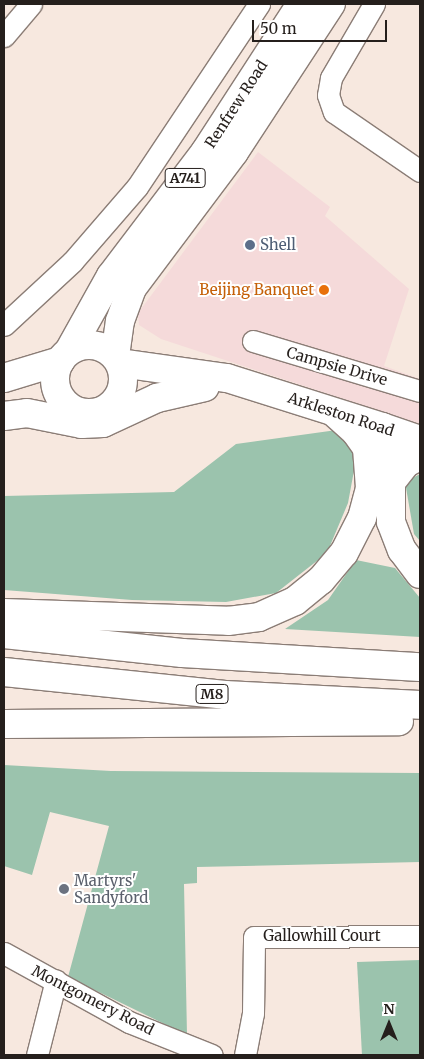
<!DOCTYPE html>
<style>
body{margin:0}
#map{position:relative;width:424px;height:1059px;overflow:hidden;background:#f7e8df;font-family:Merriweather,serif}
div>[style]{position:absolute}
[style*='--x']{left:calc(var(--x)*1px);top:calc(var(--y)*1px);width:calc(var(--w)*1px);rotate:calc(var(--a)*1deg)}
.commercial>*{inset:0;background:#f5dada}
.green>*{inset:0;background:#9bc3ad}
.roads{filter:drop-shadow(1px 0 #8b7d76) drop-shadow(-1px 0 #8b7d76) drop-shadow(0 1px #8b7d76) drop-shadow(0 -1px #8b7d76)}
.minor>*{height:21px;margin:-10.5px;padding:0 10.5px;transform-origin:10.5px;border-radius:10.5px;background:#fff}
.tertiary>*{height:28px;margin:-14px;padding:0 14px;transform-origin:14px;border-radius:14px;background:#fff}
.primary>*{height:28px;margin:-14px;padding:0 14px;transform-origin:14px;border-radius:14px;background:#fff}
.primary>.ring{margin:-14px;padding:0;box-sizing:content-box;background:none;border:28px solid #fff;border-radius:50%}
.motorway>*{height:28px;margin:-14px;padding:0 14px;transform-origin:14px;border-radius:14px;background:#fff}
.dots>*{width:14px;height:14px;translate:-50% -50%;box-sizing:border-box;border:2px solid #fff;border-radius:50%}
span{translate:-50% -50%;white-space:nowrap;text-align:center;line-height:1.15;-webkit-text-stroke:4px #fff;paint-order:stroke}
.shield-label span{padding:1px 4px;background:#fff;border:1px solid;border-radius:4px;-webkit-text-stroke-width:0}
.shield-label{font-size:14px;color:#251f1c;font-weight:700}
.street-label{font-size:15px;color:#251f1c}
.service-label{font-size:15px;color:#4e5e75}
.left{translate:0 -50%;text-align:left}
.food-label{font-size:15px;color:#c56008}
.right{translate:-100% -50%;text-align:right}
.worship-label{font-size:15px;color:#5b616d}
.frame{position:absolute;inset:0;border:5px solid #251f1c;pointer-events:none}
.north{position:absolute;left:364px;top:999px;width:50px;height:50px;-webkit-text-stroke:4px #fff;paint-order:stroke;rotate:0deg;font-size:14px;font-weight:700;line-height:20px;text-align:center;color:#251f1c}
.north::after{content:'';display:block;margin:auto;width:18px;height:22px;background:#251f1c;clip-path:polygon(50% 0,100% 100%,50% 72%,0 100%)}
.scale{position:absolute;left:252px;top:20px;width:135px;height:22px;box-sizing:border-box;border:2px solid #251f1c;border-top:0;padding-left:6px;font-size:15px;line-height:18px;white-space:nowrap;color:#251f1c;-webkit-text-stroke:4px #fff;paint-order:stroke}
</style>
<div id="map">
<div class="commercial">
<i style="clip-path:polygon(258px 152px,330px 207px,325px 216px,409px 289px,384px 366px,420px 379px,420px 424px,161px 339px,139px 325px,138px 313px)"></i>
</div>
<div class="green">
<i style="clip-path:polygon(344px 429px,358px 449px,348px 503px,327px 553px,276px 593px,226px 602px,132px 600px,4px 590px,4px 496px,174px 492px,236px 444px)"></i>
<i style="clip-path:polygon(420px 474px,420px 541px,414px 534px,405px 482px)"></i>
<i style="clip-path:polygon(356px 560px,395px 568px,420px 598px,420px 637px,285px 629px,328px 600px)"></i>
<i style="clip-path:polygon(4px 765px,111px 771px,420px 773px,420px 862px,197px 867px,197px 883px,184px 884px,187px 1035px,68px 977px,109px 826px,50px 812px,32px 875px,4px 866px)"></i>
<i style="clip-path:polygon(420px 960px,420px 1055px,362px 1055px,357px 962px)"></i>
</div>
<div class="roads">
<div class="minor">
<i style="--x:374;--y:4;--w:86;--a:120.2"></i>
<i style="--x:331;--y:78;--w:17;--a:100"></i>
<i style="--x:328;--y:95;--w:18;--a:71"></i>
<i style="--x:334;--y:112;--w:104;--a:34.5"></i>
<i style="--x:4;--y:36;--w:42;--a:-49.8"></i>
<i style="--x:4;--y:325;--w:93;--a:-42.8"></i>
<i style="--x:72;--y:262;--w:99;--a:-49.1"></i>
<i style="--x:137;--y:187;--w:220;--a:-56.3"></i>
<i style="--x:253;--y:341;--w:174;--a:16.7"></i>
<i style="--x:4;--y:953;--w:143;--a:28.9"></i>
<i style="--x:129;--y:1022;--w:89;--a:21.7"></i>
<i style="--x:37;--y:1055;--w:77;--a:-75.8"></i>
<i style="--x:245;--y:1055;--w:43;--a:-79.2"></i>
<i style="--x:253;--y:1013;--w:76;--a:-89.2"></i>
<i style="--x:254;--y:937;--w:166;--a:-0.3"></i>
</div>
<div class="tertiary">
<i style="--x:382;--y:427;--w:40;--a:18.9"></i>
</div>
<div class="primary">
<i class="ring" style="left:55px;top:345px;width:40px;height:40px"></i>
<i style="--x:69;--y:351;--w:86;--a:-60.8"></i>
<i style="--x:111;--y:276;--w:156;--a:-52.8"></i>
<i style="--x:205;--y:152;--w:176;--a:-57"></i>
<i style="--x:115;--y:356;--w:35;--a:-82"></i>
<i style="--x:120;--y:321;--w:35;--a:-70"></i>
<i style="--x:132;--y:288;--w:170;--a:-53.1"></i>
<i style="--x:234;--y:152;--w:177;--a:-56.8"></i>
<i style="--x:120;--y:363;--w:108;--a:8"></i>
<i style="--x:227;--y:378;--w:163;--a:17.5"></i>
<i style="--x:4;--y:378;--w:59;--a:-16.9"></i>
<i style="--x:4;--y:416;--w:23;--a:-7"></i>
<i style="--x:27;--y:413;--w:56;--a:11.3"></i>
<i style="--x:82;--y:424;--w:21;--a:-3"></i>
<i style="--x:103;--y:423;--w:60;--a:-24.8"></i>
<i style="--x:157;--y:398;--w:49;--a:-12.9"></i>
</div>
<div class="motorway">
<i style="--x:382;--y:427;--w:31;--a:73"></i>
<i style="--x:391;--y:457;--w:65;--a:90"></i>
<i style="--x:391;--y:522;--w:30;--a:69"></i>
<i style="--x:402;--y:550;--w:30;--a:53"></i>
<i style="--x:392;--y:481;--w:23;--a:-52"></i>
<i style="--x:406;--y:463;--w:16;--a:-27"></i>
<i style="--x:4;--y:613;--w:224;--a:2"></i>
<i style="--x:228;--y:621;--w:31;--a:-7"></i>
<i style="--x:259;--y:617;--w:39;--a:-24"></i>
<i style="--x:295;--y:601;--w:33;--a:-39"></i>
<i style="--x:321;--y:580;--w:35;--a:-50"></i>
<i style="--x:344;--y:553;--w:39;--a:-63"></i>
<i style="--x:362;--y:518;--w:31;--a:-75"></i>
<i style="--x:370;--y:488;--w:40;--a:-94.3"></i>
<i style="--x:367;--y:448;--w:19;--a:-125"></i>
<i style="--x:356;--y:432;--w:28;--a:-138"></i>
<i style="--x:4;--y:634;--w:179;--a:6.1"></i>
<i style="--x:182;--y:653;--w:238;--a:3.4"></i>
<i style="--x:4;--y:672;--w:222;--a:5.9"></i>
<i style="--x:225;--y:695;--w:195;--a:2.9"></i>
<i style="--x:4;--y:724;--w:395;--a:-0.4"></i>
</div>
</div>
<div class="dots">
<i style="left:250px;top:245px;background:#5c6f8a"></i>
<i style="left:324px;top:290px;background:#e8710a"></i>
<i style="left:64px;top:889px;background:#6b7280"></i>
</div>
<div class="shield-label">
<span style="left:185px;top:178px">A741</span>
<span style="left:212px;top:694px">M8</span>
</div>
<div class="street-label">
<span style="left:236px;top:104px;rotate:-57deg">Renfrew Road</span>
<span style="left:337px;top:366px;rotate:16deg">Campsie Drive</span>
<span style="left:341px;top:414px;rotate:18deg">Arkleston Road</span>
<span style="left:322px;top:936px">Gallowhill Court</span>
<span style="left:93px;top:1000px;rotate:27deg">Montgomery Road</span>
</div>
<div class="service-label">
<span class="left" style="left:260px;top:245px">Shell</span>
</div>
<div class="food-label">
<span class="right" style="left:314px;top:290px">Beijing Banquet</span>
</div>
<div class="worship-label">
<span class="left" style="left:74px;top:889px">Martyrs'<br>Sandyford</span>
</div>
<div class="frame"></div>
<div class="north">N</div>
<div class="scale">50 m</div>
</div>
